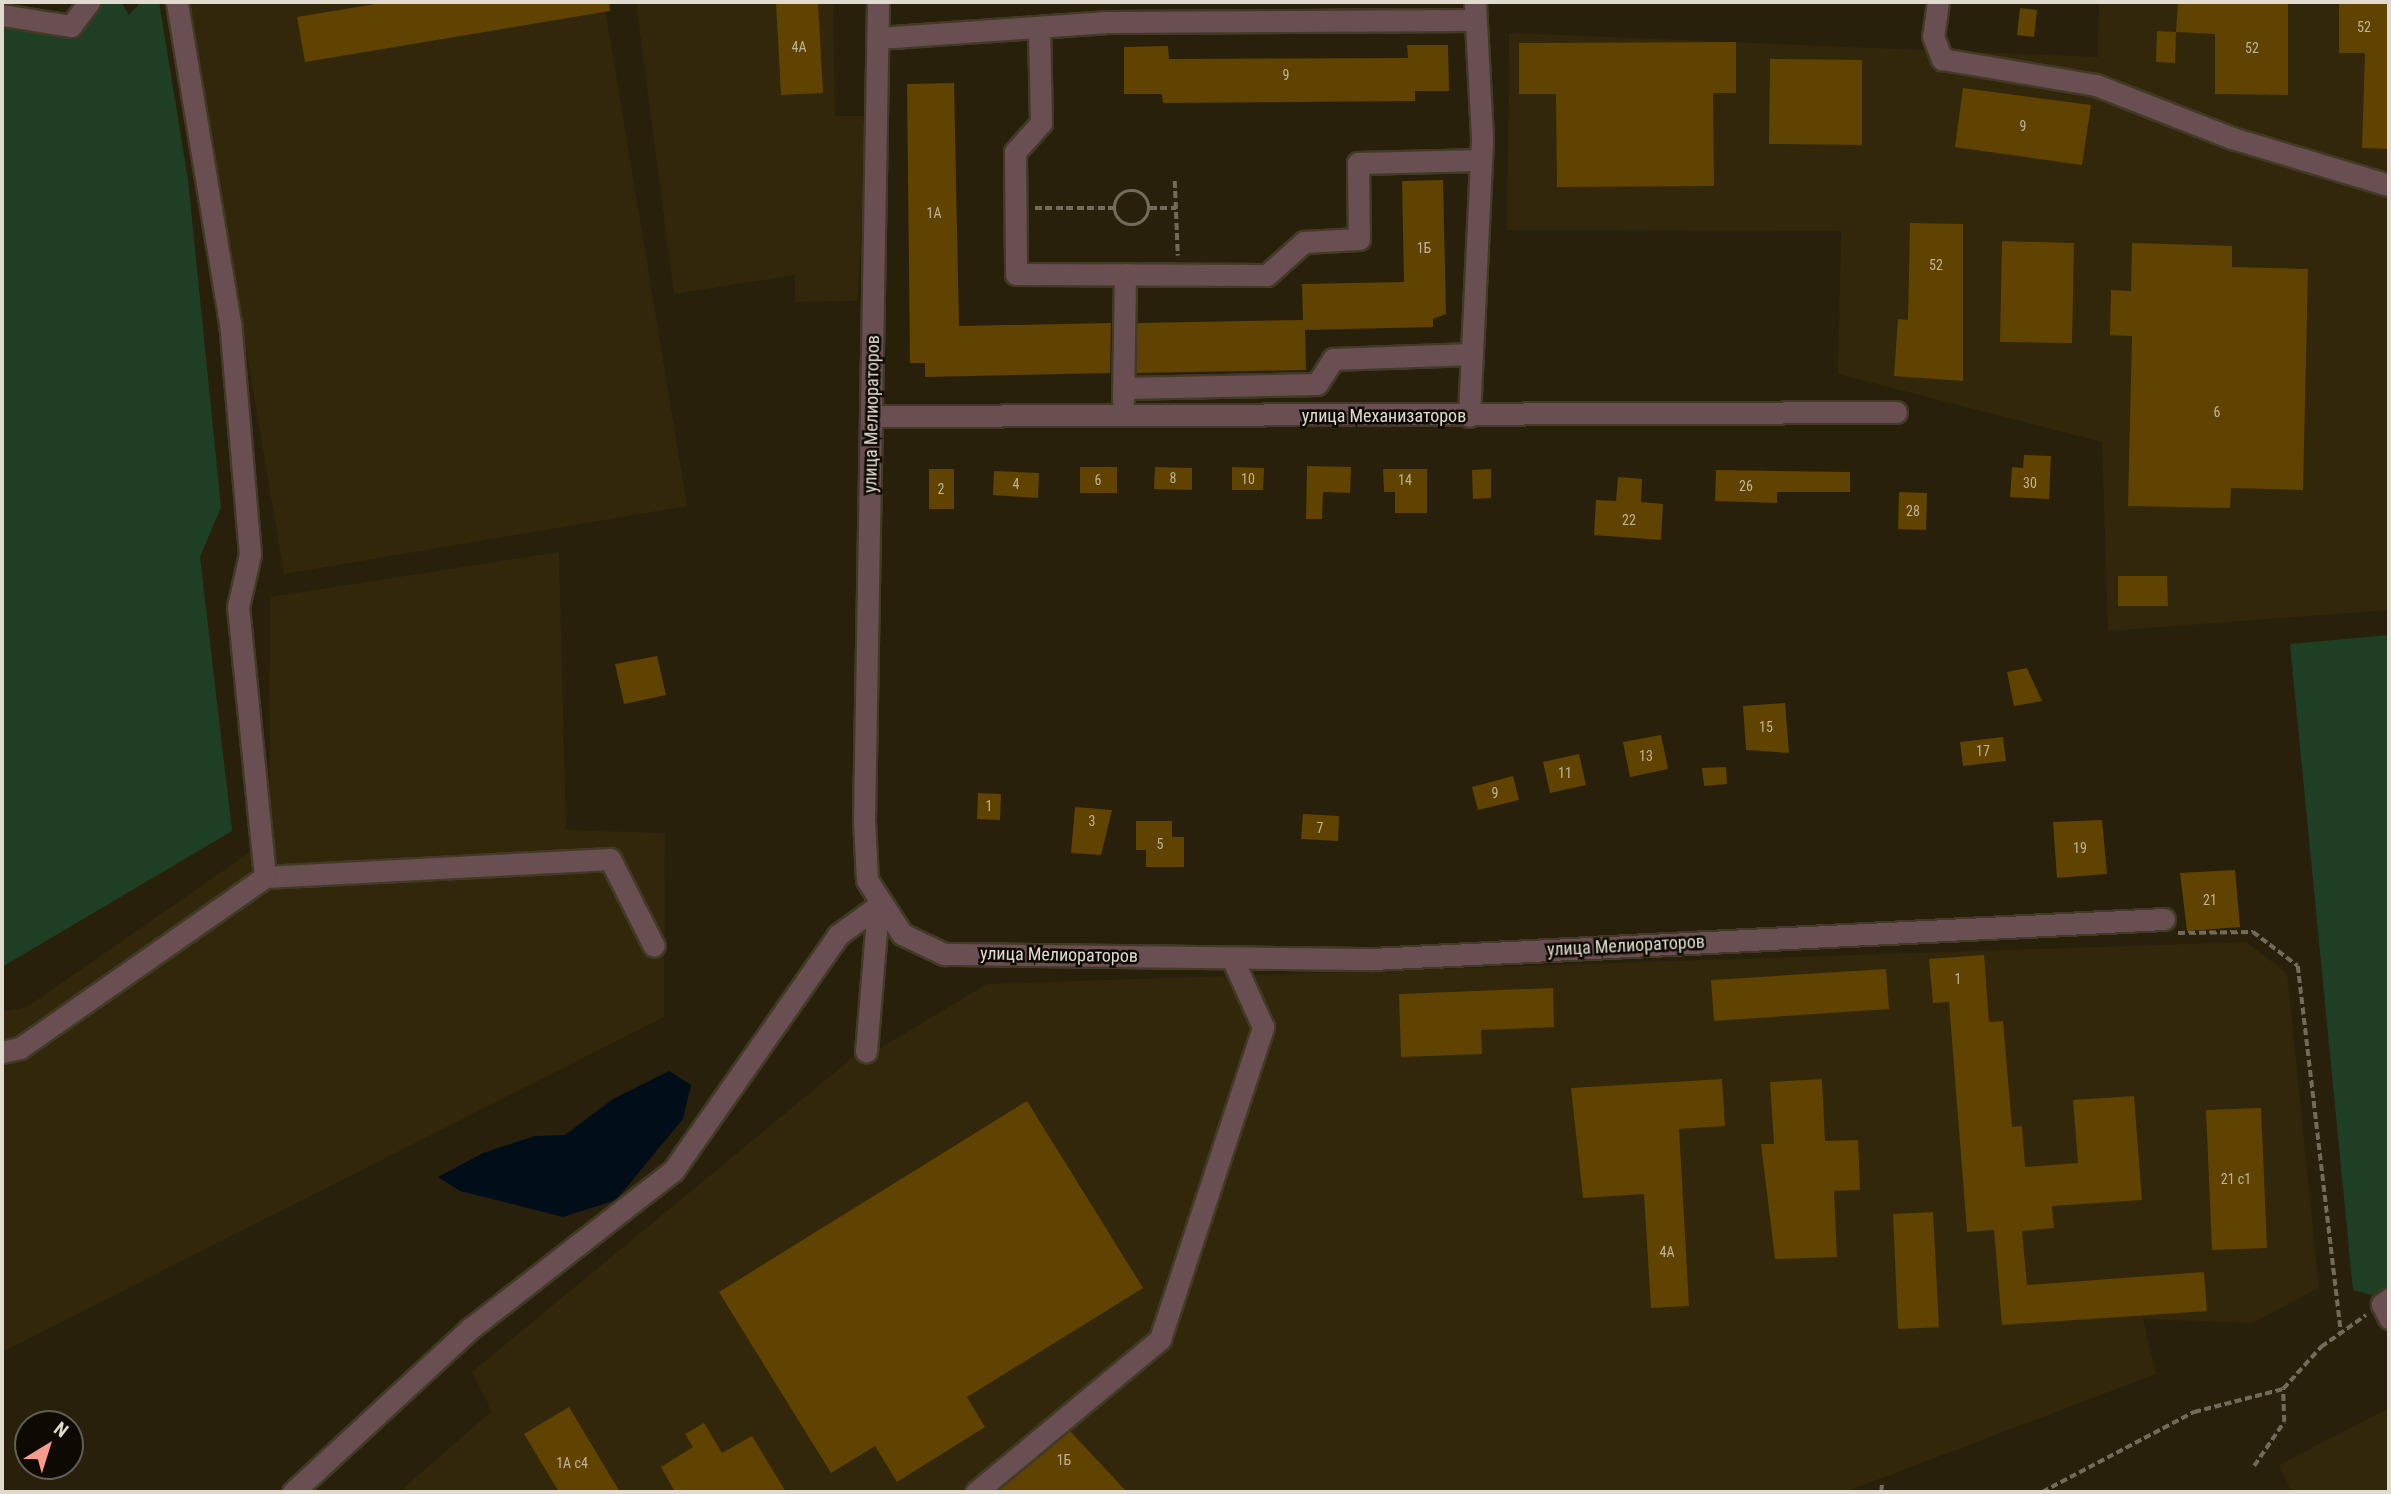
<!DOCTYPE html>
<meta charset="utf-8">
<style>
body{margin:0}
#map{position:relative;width:2391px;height:1494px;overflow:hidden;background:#28200b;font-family:"Roboto Condensed",sans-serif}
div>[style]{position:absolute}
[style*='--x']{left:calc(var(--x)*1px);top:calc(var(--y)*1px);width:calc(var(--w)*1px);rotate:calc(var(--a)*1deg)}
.built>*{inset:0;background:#32270a}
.green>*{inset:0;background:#1f3f25}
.water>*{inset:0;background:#010e19}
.building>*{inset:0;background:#604201}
.path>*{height:3.5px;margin-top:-1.75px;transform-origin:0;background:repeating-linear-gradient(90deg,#726b59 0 7px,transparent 0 10.5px)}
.path>.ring{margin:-1.75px;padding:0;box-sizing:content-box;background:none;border:3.5px solid #726b59;border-radius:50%}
.roads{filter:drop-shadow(2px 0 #423a26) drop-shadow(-2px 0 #423a26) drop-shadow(0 2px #423a26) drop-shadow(0 -2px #423a26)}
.minor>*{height:21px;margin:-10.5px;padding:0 10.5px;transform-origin:10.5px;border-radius:10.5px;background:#6a4f52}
span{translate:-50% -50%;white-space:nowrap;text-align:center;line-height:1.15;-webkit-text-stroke:5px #0e0a03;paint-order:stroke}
.number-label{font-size:14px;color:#c0b59b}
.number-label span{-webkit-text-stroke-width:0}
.street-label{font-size:18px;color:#e0dbce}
.frame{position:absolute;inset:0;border:4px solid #e0dbce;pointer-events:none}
.north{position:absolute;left:14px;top:1410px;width:70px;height:70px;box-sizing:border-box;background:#0e0a03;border:2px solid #625e54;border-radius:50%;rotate:38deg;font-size:19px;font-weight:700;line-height:28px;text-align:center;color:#e0dbce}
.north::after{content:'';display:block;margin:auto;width:24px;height:32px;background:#f49d8d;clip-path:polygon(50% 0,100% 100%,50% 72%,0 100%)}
</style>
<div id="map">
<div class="built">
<i style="clip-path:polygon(188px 2px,604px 2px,687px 506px,284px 574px)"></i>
<i style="clip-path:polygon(636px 2px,833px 2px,835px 116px,870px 116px,857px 301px,795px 302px,795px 275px,674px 294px)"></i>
<i style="clip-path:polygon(2099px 2px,2389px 2px,2389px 610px,2108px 631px,2102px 442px,1838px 374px,1841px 231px,1507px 230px,1509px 33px,2098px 57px)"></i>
<i style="clip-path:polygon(559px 552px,566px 830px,665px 833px,664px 1017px,2px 1352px,2px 1012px,27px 1007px,269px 839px,270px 597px)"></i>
<i style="clip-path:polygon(2246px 942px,2287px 973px,2319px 1288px,2252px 1323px,2143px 1319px,2156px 1374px,1845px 1492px,399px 1492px,492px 1411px,472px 1372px,862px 1050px,879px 1049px,987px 984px)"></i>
<i style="clip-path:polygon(2389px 1408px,2389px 1492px,2292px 1492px,2279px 1465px)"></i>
</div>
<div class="green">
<i style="clip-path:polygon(96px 2px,121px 2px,129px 15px,141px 2px,159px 2px,188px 180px,221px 507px,200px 557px,232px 831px,2px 967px,2px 24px,72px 37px)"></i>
<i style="clip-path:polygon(2389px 635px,2389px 1286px,2372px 1295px,2353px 1290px,2290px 644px)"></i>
</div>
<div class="water">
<i style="clip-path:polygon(669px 1071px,691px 1085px,683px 1119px,616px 1200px,563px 1217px,460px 1191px,438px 1177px,483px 1153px,535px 1136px,565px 1135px,613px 1099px)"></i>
</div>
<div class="building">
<i style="clip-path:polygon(387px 2px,609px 2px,610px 11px,305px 62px,297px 17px)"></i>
<i style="clip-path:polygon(776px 2px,818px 2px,823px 93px,781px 95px)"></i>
<i style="clip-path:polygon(2178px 2px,2288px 2px,2288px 95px,2215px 94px,2215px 34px,2176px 32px)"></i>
<i style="clip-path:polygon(2339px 2px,2389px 2px,2389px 149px,2362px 148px,2365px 53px,2339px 53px)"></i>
<i style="clip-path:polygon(2020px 8px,2037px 10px,2034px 37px,2017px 35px)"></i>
<i style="clip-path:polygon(2157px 31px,2176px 32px,2175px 63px,2156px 62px)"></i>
<i style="clip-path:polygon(1736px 42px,1736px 93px,1713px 93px,1714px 186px,1557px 187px,1556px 94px,1519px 94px,1519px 43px)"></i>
<i style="clip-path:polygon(1407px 45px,1448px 45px,1449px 91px,1415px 91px,1415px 101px,1163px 103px,1162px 94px,1124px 94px,1124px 47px,1168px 46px,1169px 59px,1408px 58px)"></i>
<i style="clip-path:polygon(1770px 59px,1862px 60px,1862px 145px,1769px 144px)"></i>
<i style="clip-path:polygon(954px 83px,959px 326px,1111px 323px,1110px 373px,925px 377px,925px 363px,910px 363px,907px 84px)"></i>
<i style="clip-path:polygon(1963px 88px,2091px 105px,2082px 165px,1955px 147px)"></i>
<i style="clip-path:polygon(1443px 180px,1446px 314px,1433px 319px,1433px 327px,1305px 330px,1306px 370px,1137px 373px,1137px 323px,1303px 320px,1302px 284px,1404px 282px,1402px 181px)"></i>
<i style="clip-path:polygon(1910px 223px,1963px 224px,1963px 381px,1894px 376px,1898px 319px,1908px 320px)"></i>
<i style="clip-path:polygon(2002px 241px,2074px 243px,2072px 343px,2000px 342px)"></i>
<i style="clip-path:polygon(2132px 243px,2232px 246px,2232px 267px,2308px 269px,2303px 490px,2231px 488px,2230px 508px,2128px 506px,2132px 336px,2110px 335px,2111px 290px,2131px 291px)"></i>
<i style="clip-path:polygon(2024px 455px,2051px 456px,2049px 499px,2010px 497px,2012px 467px,2023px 468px)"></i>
<i style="clip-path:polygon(1307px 466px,1351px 467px,1350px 493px,1323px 492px,1322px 519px,1306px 519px)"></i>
<i style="clip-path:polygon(1080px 467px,1117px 467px,1117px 493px,1080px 493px)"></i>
<i style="clip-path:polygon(1155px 467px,1192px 468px,1192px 490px,1154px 489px)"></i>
<i style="clip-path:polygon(1232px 467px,1264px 468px,1263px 490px,1232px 490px)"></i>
<i style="clip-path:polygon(929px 469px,954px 469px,954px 509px,929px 509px)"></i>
<i style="clip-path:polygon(1383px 469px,1427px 469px,1427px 513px,1395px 513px,1395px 492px,1384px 492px)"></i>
<i style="clip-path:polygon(1491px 469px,1491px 498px,1473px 499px,1472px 470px)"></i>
<i style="clip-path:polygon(1716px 470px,1850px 472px,1850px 492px,1777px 492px,1777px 503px,1715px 501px)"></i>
<i style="clip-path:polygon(994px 471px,1039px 473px,1038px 498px,993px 495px)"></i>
<i style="clip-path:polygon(1618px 477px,1642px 479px,1641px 502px,1663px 504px,1661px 540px,1594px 535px,1596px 500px,1616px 501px)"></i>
<i style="clip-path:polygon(1899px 492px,1927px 493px,1926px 530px,1898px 529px)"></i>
<i style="clip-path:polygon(2118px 576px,2167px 576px,2168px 606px,2118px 606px)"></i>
<i style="clip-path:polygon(657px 656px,666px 695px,624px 704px,615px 664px)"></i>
<i style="clip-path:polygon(2027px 668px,2042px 701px,2014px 706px,2007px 672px)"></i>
<i style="clip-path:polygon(1785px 703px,1789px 753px,1746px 750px,1743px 706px)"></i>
<i style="clip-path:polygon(1661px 735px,1668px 769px,1630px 777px,1623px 742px)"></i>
<i style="clip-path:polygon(2003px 737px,2006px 761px,1963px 766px,1960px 742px)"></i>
<i style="clip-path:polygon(1579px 754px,1586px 785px,1550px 793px,1543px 762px)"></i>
<i style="clip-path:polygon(1726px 767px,1727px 784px,1704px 786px,1702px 768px)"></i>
<i style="clip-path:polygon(1513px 776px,1519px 800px,1478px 810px,1472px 787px)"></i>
<i style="clip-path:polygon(978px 793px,1001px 794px,1000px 820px,977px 819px)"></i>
<i style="clip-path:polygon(1075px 807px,1112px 810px,1101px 855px,1071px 853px)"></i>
<i style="clip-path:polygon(1303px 814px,1339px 816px,1338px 841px,1301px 839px)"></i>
<i style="clip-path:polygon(2102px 820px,2107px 874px,2057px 878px,2053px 822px)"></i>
<i style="clip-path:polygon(1136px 821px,1172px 821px,1172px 837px,1184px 837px,1184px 867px,1146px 867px,1146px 850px,1136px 850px)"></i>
<i style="clip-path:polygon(2235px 870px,2240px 927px,2187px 931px,2180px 873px)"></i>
<i style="clip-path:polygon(1984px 955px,1989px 1022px,2003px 1021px,2012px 1127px,2022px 1126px,2025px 1167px,2078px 1163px,2073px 1100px,2134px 1096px,2142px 1200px,2052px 1206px,2054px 1228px,2022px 1231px,2027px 1285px,2204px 1272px,2207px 1311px,2002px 1325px,1994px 1230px,1967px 1232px,1949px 1002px,1933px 1003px,1929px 959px)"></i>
<i style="clip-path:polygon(1886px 969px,1889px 1009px,1714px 1021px,1711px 980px)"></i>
<i style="clip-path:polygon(1553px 988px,1554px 1027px,1481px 1030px,1482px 1054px,1401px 1057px,1399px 994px)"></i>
<i style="clip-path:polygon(1722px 1079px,1725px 1126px,1679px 1129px,1689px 1306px,1651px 1308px,1644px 1194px,1583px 1198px,1571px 1088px)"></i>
<i style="clip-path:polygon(1822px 1079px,1825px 1141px,1858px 1140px,1860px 1190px,1834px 1191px,1837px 1257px,1775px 1259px,1761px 1144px,1774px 1144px,1770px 1082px)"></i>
<i style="clip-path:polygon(1027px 1101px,1143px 1288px,967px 1397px,985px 1427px,897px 1482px,875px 1446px,831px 1473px,719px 1292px)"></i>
<i style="clip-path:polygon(2261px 1108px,2267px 1248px,2212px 1250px,2206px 1110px)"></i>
<i style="clip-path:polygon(1933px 1212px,1939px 1327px,1898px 1329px,1893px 1214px)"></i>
<i style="clip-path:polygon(569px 1407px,620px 1492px,559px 1492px,524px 1434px)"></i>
<i style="clip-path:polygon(704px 1423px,722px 1453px,752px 1436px,786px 1492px,675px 1492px,661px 1467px,693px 1447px,685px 1434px)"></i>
<i style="clip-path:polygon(1070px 1431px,1127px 1492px,996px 1492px)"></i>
</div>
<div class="path">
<i style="--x:1175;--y:181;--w:75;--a:87.7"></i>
<i class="ring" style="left:1115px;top:191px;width:30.5px;height:30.5px"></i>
<i style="--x:1035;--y:208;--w:80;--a:0"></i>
<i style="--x:1150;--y:208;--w:26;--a:0"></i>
<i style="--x:2178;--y:933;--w:75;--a:-0.8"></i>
<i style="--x:2253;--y:932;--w:56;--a:37.1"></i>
<i style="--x:2298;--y:966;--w:370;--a:83.3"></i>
<i style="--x:2254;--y:1466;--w:53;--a:-55.7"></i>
<i style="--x:2284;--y:1422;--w:33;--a:-92"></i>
<i style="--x:2283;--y:1389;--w:57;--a:-47.9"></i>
<i style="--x:2321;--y:1347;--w:55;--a:-35.4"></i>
<i style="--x:1881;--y:1492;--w:9;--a:-84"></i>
<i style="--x:2042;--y:1492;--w:172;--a:-27.8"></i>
<i style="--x:2194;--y:1412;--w:92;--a:-14.5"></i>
</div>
<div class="roads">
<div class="minor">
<i style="--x:878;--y:2;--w:818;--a:90.98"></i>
<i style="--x:864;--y:820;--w:60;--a:87.1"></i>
<i style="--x:867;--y:880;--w:64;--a:57.1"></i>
<i style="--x:902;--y:934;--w:47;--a:25.5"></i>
<i style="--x:944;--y:954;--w:428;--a:0.7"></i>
<i style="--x:1372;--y:959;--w:793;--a:-2.89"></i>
<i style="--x:1938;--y:2;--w:34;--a:98"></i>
<i style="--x:1933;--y:36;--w:25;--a:69"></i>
<i style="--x:1942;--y:59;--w:156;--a:9.6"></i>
<i style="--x:2096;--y:85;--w:146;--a:21.3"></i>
<i style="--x:2232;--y:138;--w:164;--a:16.7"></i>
<i style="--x:2;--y:15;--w:70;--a:9.1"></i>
<i style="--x:71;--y:26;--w:30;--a:-53"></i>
<i style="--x:1039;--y:27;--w:96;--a:88.8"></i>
<i style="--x:1041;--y:123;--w:39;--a:132"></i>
<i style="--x:1015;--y:152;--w:122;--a:89.5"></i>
<i style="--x:1016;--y:274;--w:251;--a:0.2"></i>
<i style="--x:1267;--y:275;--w:50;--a:-41.7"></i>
<i style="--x:1304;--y:242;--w:55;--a:-3.1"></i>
<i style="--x:1359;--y:239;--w:76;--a:-90.8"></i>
<i style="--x:1358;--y:163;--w:123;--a:-1.4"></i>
<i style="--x:878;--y:38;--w:227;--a:-4"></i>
<i style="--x:1104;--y:22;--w:371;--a:-0.3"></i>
<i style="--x:1124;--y:388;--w:193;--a:-1.2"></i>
<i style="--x:1317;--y:384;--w:30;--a:-57"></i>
<i style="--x:1333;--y:359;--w:139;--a:-2.1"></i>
<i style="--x:1123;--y:402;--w:128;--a:-89.1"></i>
<i style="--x:873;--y:416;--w:1023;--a:-0.22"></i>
<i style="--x:1469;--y:416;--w:279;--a:-87.3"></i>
<i style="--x:1482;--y:137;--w:135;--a:-93"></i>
<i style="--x:265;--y:877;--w:345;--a:-3"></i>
<i style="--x:610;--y:859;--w:97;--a:63.2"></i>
<i style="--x:2;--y:1052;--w:18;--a:-13"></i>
<i style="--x:20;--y:1048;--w:299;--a:-34.9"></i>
<i style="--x:265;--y:877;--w:271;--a:-95.7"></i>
<i style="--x:238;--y:607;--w:54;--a:-77.2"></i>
<i style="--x:250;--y:554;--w:232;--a:-94.9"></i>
<i style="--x:230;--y:323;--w:325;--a:-99.4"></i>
<i style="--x:2389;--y:1299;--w:9;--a:144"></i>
<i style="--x:2382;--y:1304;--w:16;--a:63"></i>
<i style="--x:293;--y:1492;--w:242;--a:-42.7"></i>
<i style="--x:471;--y:1328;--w:256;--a:-37.9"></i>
<i style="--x:673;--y:1171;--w:288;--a:-55"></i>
<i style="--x:838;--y:935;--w:49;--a:-35.9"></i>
<i style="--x:878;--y:906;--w:146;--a:94.7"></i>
<i style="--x:976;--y:1492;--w:239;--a:-39.7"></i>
<i style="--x:1160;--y:1339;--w:329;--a:-71.7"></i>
<i style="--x:1263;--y:1027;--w:76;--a:-114.2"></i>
</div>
</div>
<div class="number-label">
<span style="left:2364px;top:27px">52</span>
<span style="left:799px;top:47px">4А</span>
<span style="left:2252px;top:48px">52</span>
<span style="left:1286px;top:75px">9</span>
<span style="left:2023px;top:126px">9</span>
<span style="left:934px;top:213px">1А</span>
<span style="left:1424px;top:248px">1Б</span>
<span style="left:1936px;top:265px">52</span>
<span style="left:2217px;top:412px">6</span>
<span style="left:1173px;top:478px">8</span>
<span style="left:1248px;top:479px">10</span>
<span style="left:1098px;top:480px">6</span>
<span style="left:1405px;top:480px">14</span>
<span style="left:2030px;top:483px">30</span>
<span style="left:1016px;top:484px">4</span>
<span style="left:1746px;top:486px">26</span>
<span style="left:941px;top:489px">2</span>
<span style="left:1913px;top:511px">28</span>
<span style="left:1629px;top:520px">22</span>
<span style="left:1766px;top:727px">15</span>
<span style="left:1983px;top:751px">17</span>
<span style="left:1646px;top:756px">13</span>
<span style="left:1565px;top:773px">11</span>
<span style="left:1495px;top:793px">9</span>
<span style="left:989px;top:806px">1</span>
<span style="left:1092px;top:821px">3</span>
<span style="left:1320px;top:828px">7</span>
<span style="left:1160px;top:844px">5</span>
<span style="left:2080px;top:848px">19</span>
<span style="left:2210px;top:900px">21</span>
<span style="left:1958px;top:979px">1</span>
<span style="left:2236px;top:1179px">21 с1</span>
<span style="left:1667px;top:1252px">4А</span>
<span style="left:1064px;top:1460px">1Б</span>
<span style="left:572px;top:1463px">1А с4</span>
</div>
<div class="street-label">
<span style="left:872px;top:414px;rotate:-89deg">улица Мелиораторов</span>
<span style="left:1384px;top:416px">улица Механизаторов</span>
<span style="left:1626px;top:946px;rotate:-3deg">улица Мелиораторов</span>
<span style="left:1059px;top:955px;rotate:1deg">улица Мелиораторов</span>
</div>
<div class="frame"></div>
<div class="north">N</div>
</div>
